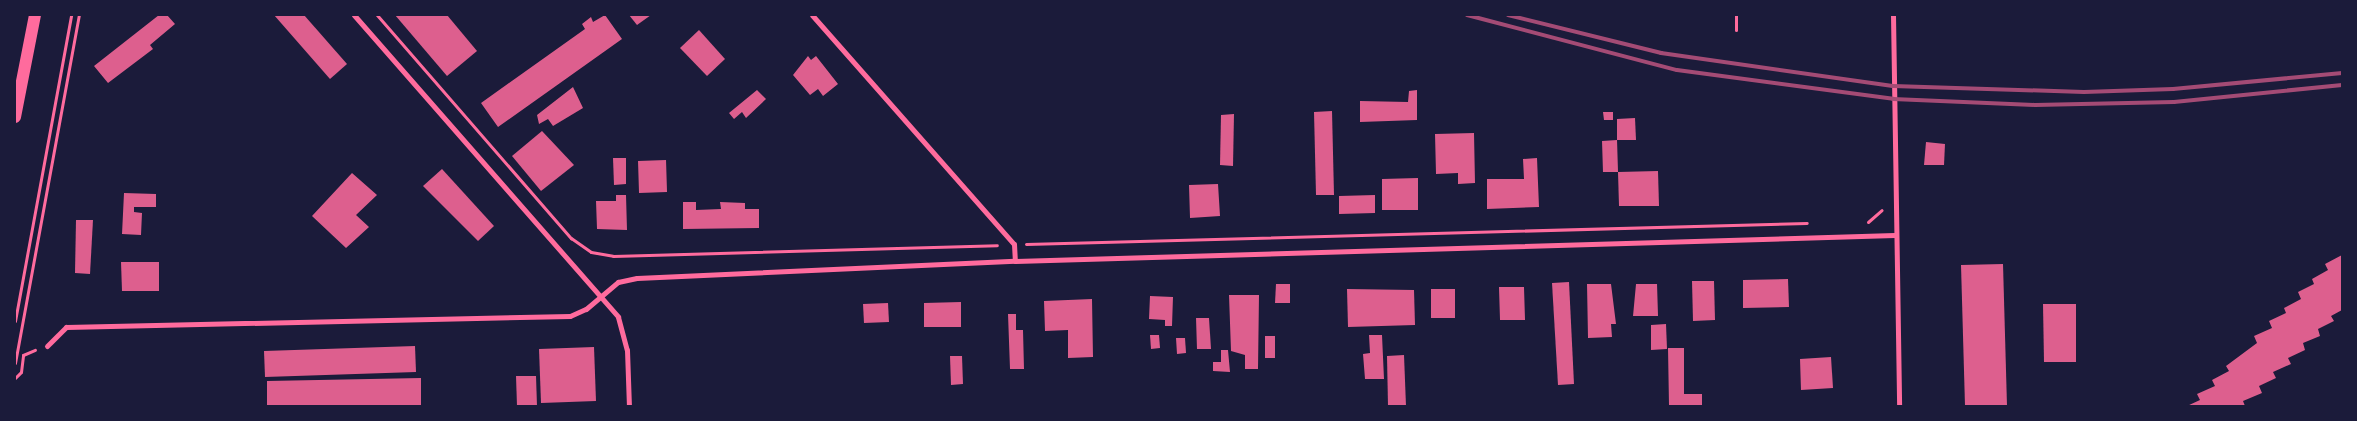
<!DOCTYPE html>
<style>
body{margin:0}
#map{position:relative;width:2357px;height:421px;overflow:hidden;background:#1b1b3a;font-family:Manrope,sans-serif}
div>[style]{position:absolute}
[style*='--x']{left:calc(var(--x)*1px);top:calc(var(--y)*1px);width:calc(var(--w)*1px);rotate:calc(var(--a)*1deg)}
.building>*{inset:0;background:#dd5f8e}
.path>*{height:3px;margin:-1.5px;padding:0 1.5px;transform-origin:1.5px;border-radius:1.5px;background:#ff6b9d}
.minor>*{height:5px;margin:-2.5px;padding:0 2.5px;transform-origin:2.5px;border-radius:2.5px;background:#ff6b9d}
.primary>*{height:12px;margin:-6px;padding:0 6px;transform-origin:6px;border-radius:6px;background:#ff6b9d}
.rail>*{height:4px;margin:-2px;padding:0 2px;transform-origin:2px;border-radius:2px;background:#a44b75}
span{translate:-50% -50%;white-space:nowrap;text-align:center;line-height:1.15;-webkit-text-stroke:5px #1b1b3a;paint-order:stroke}
.frame{position:absolute;inset:0;border:16px solid #1b1b3a;pointer-events:none}
</style>
<div id="map">
<div class="building">
<i style="clip-path:polygon(159px 15px,167px 15px,175px 24px,150px 45px,153px 49px,108px 83px,94px 66px)"></i>
<i style="clip-path:polygon(274px 15px,304px 15px,347px 64px,330px 79px)"></i>
<i style="clip-path:polygon(395px 15px,447px 15px,477px 51px,447px 76px)"></i>
<i style="clip-path:polygon(605px 15px,622px 39px,498px 127px,481px 103px,585px 29px,582px 24px,591px 17px,593px 22px)"></i>
<i style="clip-path:polygon(629px 15px,651px 15px,637px 25px)"></i>
<i style="clip-path:polygon(699px 30px,725px 59px,707px 76px,680px 48px)"></i>
<i style="clip-path:polygon(808px 56px,811px 60px,816px 56px,838px 84px,823px 96px,818px 89px,810px 95px,793px 75px)"></i>
<i style="clip-path:polygon(573px 87px,583px 108px,553px 126px,548px 119px,539px 124px,537px 115px)"></i>
<i style="clip-path:polygon(757px 90px,766px 99px,746px 118px,742px 112px,734px 119px,729px 113px)"></i>
<i style="clip-path:polygon(1417px 90px,1417px 120px,1360px 122px,1360px 101px,1408px 102px,1409px 91px)"></i>
<i style="clip-path:polygon(1332px 111px,1334px 195px,1316px 195px,1314px 112px)"></i>
<i style="clip-path:polygon(1603px 112px,1613px 112px,1613px 120px,1604px 120px)"></i>
<i style="clip-path:polygon(1234px 114px,1233px 166px,1220px 165px,1221px 115px)"></i>
<i style="clip-path:polygon(1635px 118px,1636px 140px,1617px 140px,1617px 119px)"></i>
<i style="clip-path:polygon(542px 131px,574px 165px,541px 191px,512px 156px)"></i>
<i style="clip-path:polygon(1474px 133px,1475px 183px,1458px 184px,1458px 173px,1436px 174px,1435px 134px)"></i>
<i style="clip-path:polygon(1617px 140px,1618px 172px,1603px 172px,1602px 141px)"></i>
<i style="clip-path:polygon(1926px 142px,1945px 144px,1944px 165px,1924px 165px)"></i>
<i style="clip-path:polygon(613px 158px,626px 158px,626px 184px,614px 185px)"></i>
<i style="clip-path:polygon(1537px 158px,1539px 207px,1487px 209px,1487px 179px,1524px 179px,1523px 159px)"></i>
<i style="clip-path:polygon(666px 160px,667px 192px,639px 193px,638px 161px)"></i>
<i style="clip-path:polygon(442px 169px,494px 226px,478px 241px,423px 186px)"></i>
<i style="clip-path:polygon(1658px 171px,1659px 206px,1619px 206px,1618px 172px)"></i>
<i style="clip-path:polygon(352px 173px,377px 195px,356px 215px,369px 227px,346px 248px,312px 216px)"></i>
<i style="clip-path:polygon(1418px 178px,1418px 210px,1382px 210px,1382px 179px)"></i>
<i style="clip-path:polygon(1218px 184px,1220px 216px,1190px 218px,1189px 185px)"></i>
<i style="clip-path:polygon(124px 193px,156px 194px,156px 207px,134px 207px,134px 212px,142px 213px,141px 235px,122px 234px)"></i>
<i style="clip-path:polygon(616px 195px,626px 195px,627px 230px,597px 229px,596px 201px,616px 201px)"></i>
<i style="clip-path:polygon(1375px 195px,1375px 213px,1339px 214px,1339px 196px)"></i>
<i style="clip-path:polygon(683px 202px,696px 202px,696px 210px,721px 209px,720px 202px,745px 203px,745px 209px,759px 209px,759px 228px,683px 229px)"></i>
<i style="clip-path:polygon(76px 220px,93px 220px,90px 274px,75px 273px)"></i>
<i style="clip-path:polygon(2342px 255px,2342px 310px,2331px 316px,2334px 321px,2318px 329px,2320px 336px,2303px 343px,2305px 350px,2288px 358px,2291px 364px,2273px 372px,2276px 378px,2259px 386px,2262px 393px,2243px 401px,2245px 406px,2187px 406px,2200px 400px,2197px 394px,2215px 386px,2212px 380px,2229px 371px,2226px 366px,2257px 343px,2254px 336px,2272px 328px,2269px 321px,2286px 313px,2284px 308px,2301px 299px,2298px 292px,2314px 284px,2312px 279px,2328px 270px,2325px 264px)"></i>
<i style="clip-path:polygon(121px 262px,159px 262px,159px 291px,122px 291px)"></i>
<i style="clip-path:polygon(2003px 264px,2007px 406px,1965px 406px,1961px 265px)"></i>
<i style="clip-path:polygon(1788px 279px,1789px 307px,1743px 308px,1743px 280px)"></i>
<i style="clip-path:polygon(1692px 281px,1714px 281px,1715px 320px,1693px 321px)"></i>
<i style="clip-path:polygon(1569px 282px,1574px 384px,1558px 385px,1552px 283px)"></i>
<i style="clip-path:polygon(1276px 284px,1290px 284px,1290px 303px,1275px 303px)"></i>
<i style="clip-path:polygon(1587px 284px,1611px 284px,1616px 324px,1611px 324px,1612px 337px,1588px 338px)"></i>
<i style="clip-path:polygon(1636px 284px,1657px 284px,1658px 316px,1633px 316px)"></i>
<i style="clip-path:polygon(1499px 287px,1524px 287px,1525px 320px,1500px 320px)"></i>
<i style="clip-path:polygon(1347px 289px,1414px 290px,1415px 325px,1348px 327px)"></i>
<i style="clip-path:polygon(1431px 289px,1455px 289px,1455px 318px,1431px 318px)"></i>
<i style="clip-path:polygon(1229px 295px,1259px 295px,1258px 369px,1245px 369px,1245px 355px,1231px 351px)"></i>
<i style="clip-path:polygon(1150px 296px,1173px 297px,1172px 326px,1165px 326px,1165px 320px,1149px 319px)"></i>
<i style="clip-path:polygon(1092px 299px,1093px 357px,1068px 358px,1068px 330px,1045px 331px,1044px 301px)"></i>
<i style="clip-path:polygon(961px 302px,961px 327px,924px 327px,924px 303px)"></i>
<i style="clip-path:polygon(888px 303px,889px 322px,864px 323px,863px 304px)"></i>
<i style="clip-path:polygon(2043px 304px,2076px 304px,2076px 362px,2044px 362px)"></i>
<i style="clip-path:polygon(1008px 314px,1016px 314px,1016px 330px,1023px 330px,1024px 369px,1010px 369px)"></i>
<i style="clip-path:polygon(1196px 318px,1209px 318px,1211px 349px,1197px 349px)"></i>
<i style="clip-path:polygon(1666px 324px,1667px 349px,1651px 350px,1651px 325px)"></i>
<i style="clip-path:polygon(1150px 335px,1159px 335px,1160px 348px,1151px 349px)"></i>
<i style="clip-path:polygon(1369px 335px,1382px 335px,1384px 379px,1365px 379px,1363px 354px,1370px 353px)"></i>
<i style="clip-path:polygon(1265px 336px,1275px 336px,1275px 358px,1265px 358px)"></i>
<i style="clip-path:polygon(1176px 338px,1185px 338px,1186px 353px,1177px 354px)"></i>
<i style="clip-path:polygon(415px 346px,416px 372px,265px 377px,264px 351px)"></i>
<i style="clip-path:polygon(594px 347px,596px 401px,541px 403px,539px 349px)"></i>
<i style="clip-path:polygon(1668px 348px,1684px 348px,1684px 394px,1702px 394px,1702px 406px,1669px 406px)"></i>
<i style="clip-path:polygon(1221px 350px,1228px 350px,1230px 372px,1213px 371px,1213px 362px,1221px 362px)"></i>
<i style="clip-path:polygon(1404px 355px,1406px 406px,1388px 406px,1387px 356px)"></i>
<i style="clip-path:polygon(950px 356px,962px 356px,963px 384px,951px 385px)"></i>
<i style="clip-path:polygon(1831px 357px,1833px 388px,1801px 390px,1800px 359px)"></i>
<i style="clip-path:polygon(516px 376px,536px 376px,537px 406px,517px 406px)"></i>
<i style="clip-path:polygon(421px 378px,421px 406px,267px 406px,267px 381px)"></i>
</div>
<div class="path">
<i style="--x:377;--y:15;--w:296;--a:49"></i>
<i style="--x:571;--y:238;--w:24;--a:35"></i>
<i style="--x:591;--y:252;--w:22;--a:10"></i>
<i style="--x:613;--y:256;--w:384;--a:-1.6"></i>
<i style="--x:1736;--y:30;--w:15;--a:-90"></i>
<i style="--x:1868;--y:222;--w:18;--a:-41"></i>
<i style="--x:1026;--y:244;--w:781;--a:-1.54"></i>
<i style="--x:15;--y:321;--w:311;--a:-79.6"></i>
<i style="--x:15;--y:363;--w:354;--a:-79.6"></i>
<i style="--x:15;--y:378;--w:8;--a:-45"></i>
<i style="--x:21;--y:372;--w:17;--a:-83"></i>
<i style="--x:23;--y:355;--w:13;--a:-23"></i>
</div>
<div class="minor">
<i style="--x:354;--y:15;--w:401;--a:48.8"></i>
<i style="--x:618;--y:317;--w:34;--a:75"></i>
<i style="--x:627;--y:350;--w:56;--a:88"></i>
<i style="--x:812;--y:15;--w:305;--a:48.6"></i>
<i style="--x:1014;--y:244;--w:17;--a:87"></i>
<i style="--x:1893;--y:15;--w:391;--a:89.1"></i>
<i style="--x:47;--y:346;--w:27;--a:-45"></i>
<i style="--x:66;--y:327;--w:504;--a:-1.25"></i>
<i style="--x:570;--y:316;--w:17;--a:-24"></i>
<i style="--x:586;--y:309;--w:42;--a:-40.2"></i>
<i style="--x:618;--y:282;--w:19;--a:-12"></i>
<i style="--x:637;--y:278;--w:378;--a:-2.6"></i>
<i style="--x:1015;--y:261;--w:880;--a:-1.69"></i>
</div>
<div class="primary">
<i style="--x:15;--y:117;--w:104;--a:-78.9"></i>
</div>
<div class="rail">
<i style="--x:1467;--y:15;--w:217;--a:14.7"></i>
<i style="--x:1677;--y:70;--w:218;--a:7.6"></i>
<i style="--x:1893;--y:99;--w:142;--a:2.4"></i>
<i style="--x:2035;--y:105;--w:139;--a:-1.2"></i>
<i style="--x:2174;--y:102;--w:169;--a:-5.8"></i>
<i style="--x:1508;--y:15;--w:158;--a:13.9"></i>
<i style="--x:1661;--y:53;--w:234;--a:8.1"></i>
<i style="--x:1893;--y:86;--w:191;--a:1.8"></i>
<i style="--x:2084;--y:92;--w:89;--a:-1.9"></i>
<i style="--x:2173;--y:89;--w:170;--a:-5.4"></i>
</div>
<div class="frame"></div>
</div>
